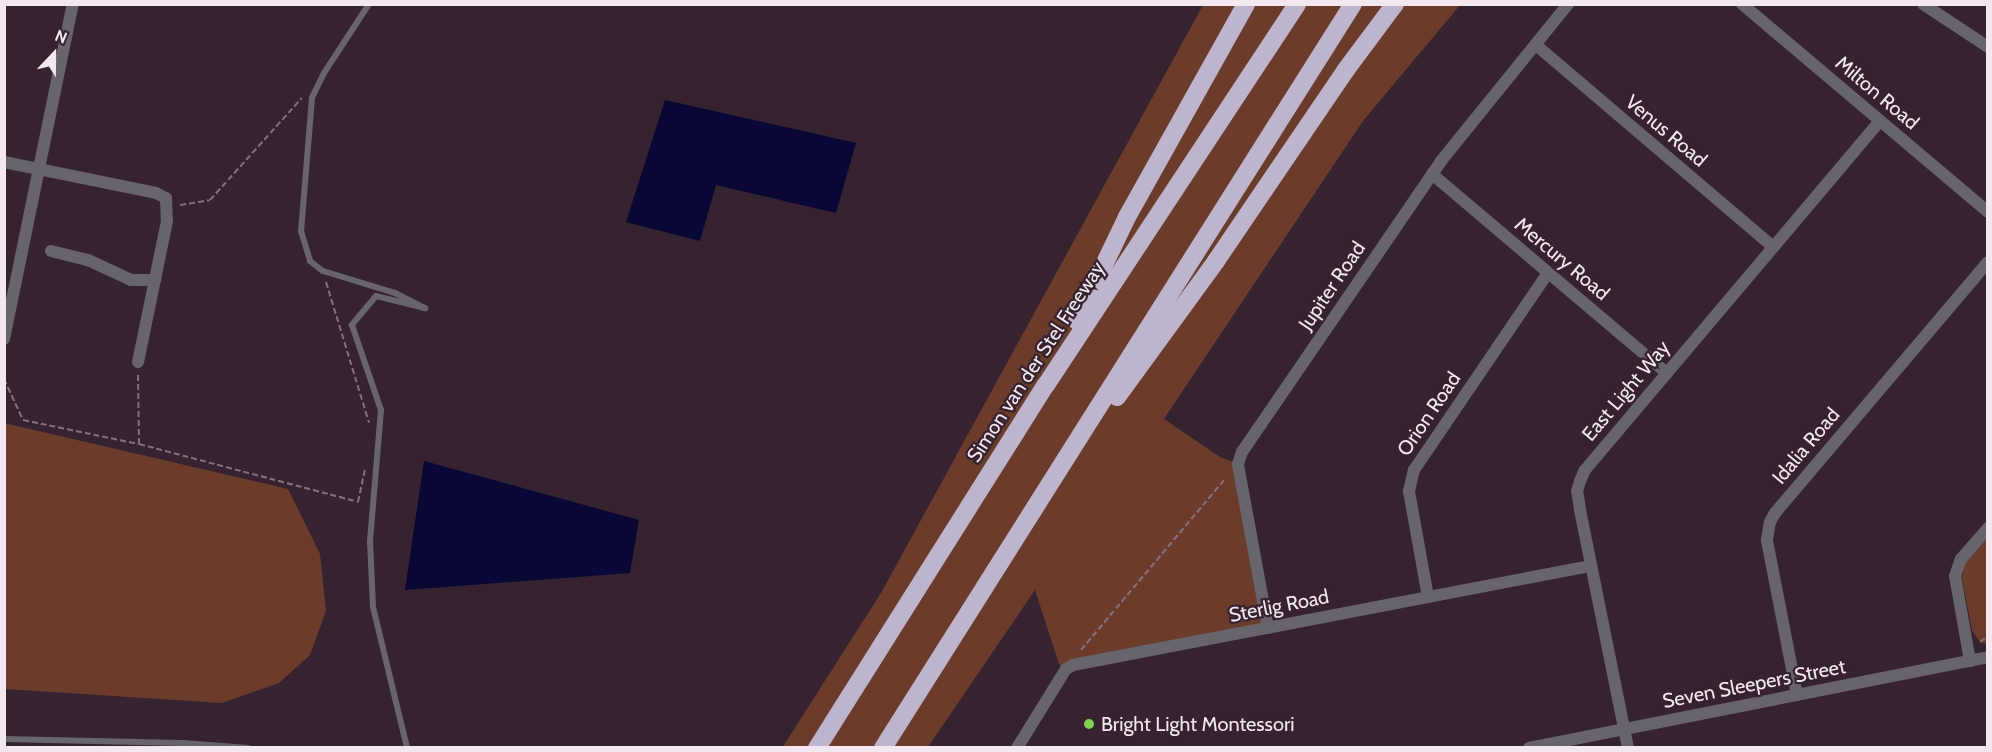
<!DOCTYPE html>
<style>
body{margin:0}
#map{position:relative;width:1992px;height:752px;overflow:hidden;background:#362231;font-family:Cabin,sans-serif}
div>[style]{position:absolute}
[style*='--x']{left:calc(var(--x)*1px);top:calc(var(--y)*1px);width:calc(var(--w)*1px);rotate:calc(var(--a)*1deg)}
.green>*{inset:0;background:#6c3c2b}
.water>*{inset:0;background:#080736}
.path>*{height:2px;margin-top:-1px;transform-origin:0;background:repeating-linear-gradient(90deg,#82707d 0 6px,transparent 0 9px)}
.lane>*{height:6px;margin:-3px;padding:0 3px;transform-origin:3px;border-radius:3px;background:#68646e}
.street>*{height:12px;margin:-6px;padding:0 6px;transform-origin:6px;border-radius:6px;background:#68646e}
.highway>*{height:18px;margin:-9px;padding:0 9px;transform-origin:9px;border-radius:9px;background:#bfb4ce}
.dots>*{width:16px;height:16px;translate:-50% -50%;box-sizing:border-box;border:3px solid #362231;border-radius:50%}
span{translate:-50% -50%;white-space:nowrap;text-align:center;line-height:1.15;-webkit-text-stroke:4.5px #362231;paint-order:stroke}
.street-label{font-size:20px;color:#f5e7f0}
.poi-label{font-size:20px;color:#f5e7f0}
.left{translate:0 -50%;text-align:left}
.frame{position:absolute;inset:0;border:6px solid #f5e7f0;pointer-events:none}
.north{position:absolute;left:24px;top:24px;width:60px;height:60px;-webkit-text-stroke:4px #362231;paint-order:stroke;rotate:22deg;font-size:16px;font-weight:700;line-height:24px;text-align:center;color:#f5e7f0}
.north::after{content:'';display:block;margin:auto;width:21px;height:27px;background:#f5e7f0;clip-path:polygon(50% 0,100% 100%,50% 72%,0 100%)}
</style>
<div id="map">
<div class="green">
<i style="clip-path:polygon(1203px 5px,1460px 5px,1363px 121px,1164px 419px,1220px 457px,1238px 464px,1268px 628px,1066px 669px,1059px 664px,1035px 590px,928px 747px,782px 748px,881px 593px)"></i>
<i style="clip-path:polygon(4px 423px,288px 489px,320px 554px,326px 611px,310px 655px,279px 683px,222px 703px,5px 689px)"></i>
<i style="clip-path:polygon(1987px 537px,1987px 644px,1980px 642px,1972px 631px,1962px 578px,1965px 563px)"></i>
</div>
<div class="water">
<i style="clip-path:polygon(665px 100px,856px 143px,836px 213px,716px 185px,700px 241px,626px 222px)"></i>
<i style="clip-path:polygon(424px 461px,639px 520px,630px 573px,405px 590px)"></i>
</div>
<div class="path">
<i style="--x:180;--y:205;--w:30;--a:-9"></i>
<i style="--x:210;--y:200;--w:137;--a:-48"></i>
<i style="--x:326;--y:282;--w:147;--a:73"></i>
<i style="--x:4;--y:379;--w:45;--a:65.1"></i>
<i style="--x:23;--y:420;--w:118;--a:11.7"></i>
<i style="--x:139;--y:444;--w:69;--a:-90.8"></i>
<i style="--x:139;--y:444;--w:227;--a:14.8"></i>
<i style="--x:358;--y:502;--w:33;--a:-78"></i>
<i style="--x:1980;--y:642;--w:10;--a:-37"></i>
<i style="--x:1081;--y:650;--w:225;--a:-49.9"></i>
</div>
<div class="lane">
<i style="--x:369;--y:4;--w:82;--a:123.1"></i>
<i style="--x:324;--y:73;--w:28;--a:116"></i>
<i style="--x:312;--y:98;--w:133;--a:94.7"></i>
<i style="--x:301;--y:231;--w:31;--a:73"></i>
<i style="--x:310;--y:261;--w:16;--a:38"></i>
<i style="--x:323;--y:271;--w:75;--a:17"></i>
<i style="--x:395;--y:293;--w:34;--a:27"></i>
<i style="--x:425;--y:308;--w:50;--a:-166.2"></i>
<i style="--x:376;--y:296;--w:38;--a:130"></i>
<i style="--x:352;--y:325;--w:90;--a:71.2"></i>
<i style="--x:381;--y:410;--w:131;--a:94.8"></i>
<i style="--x:370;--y:541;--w:66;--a:87.4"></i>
<i style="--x:373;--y:607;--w:145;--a:76.4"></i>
<i style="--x:4;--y:739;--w:179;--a:1.3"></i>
<i style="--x:183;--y:743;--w:65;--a:4.4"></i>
</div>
<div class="street">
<i style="--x:1742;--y:4;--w:322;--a:40.2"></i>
<i style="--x:1923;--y:4;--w:78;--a:33.5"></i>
<i style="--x:1536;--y:45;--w:311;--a:40.4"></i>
<i style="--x:4;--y:162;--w:155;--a:11.5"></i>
<i style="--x:156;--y:193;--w:11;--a:27"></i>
<i style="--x:166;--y:198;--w:23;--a:88"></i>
<i style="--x:167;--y:221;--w:144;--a:101.6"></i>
<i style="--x:1432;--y:174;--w:308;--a:40.3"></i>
<i style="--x:51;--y:251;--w:38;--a:14"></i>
<i style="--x:88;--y:260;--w:47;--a:24.9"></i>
<i style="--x:131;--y:280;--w:24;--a:0"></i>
<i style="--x:4;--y:339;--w:342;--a:-78.4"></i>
<i style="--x:1428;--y:597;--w:108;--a:-100.2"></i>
<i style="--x:1409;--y:491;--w:22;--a:-77"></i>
<i style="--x:1414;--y:470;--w:238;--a:-55.8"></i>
<i style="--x:1268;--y:628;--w:167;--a:-100.4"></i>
<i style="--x:1238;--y:464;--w:13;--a:-72"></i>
<i style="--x:1242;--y:452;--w:353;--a:-55.6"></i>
<i style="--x:1441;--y:161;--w:202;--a:-51"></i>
<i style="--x:1970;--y:661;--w:86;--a:-100"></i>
<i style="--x:1955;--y:576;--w:18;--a:-71"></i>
<i style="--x:1961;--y:559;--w:41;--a:-48.9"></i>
<i style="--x:1797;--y:695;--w:158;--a:-101"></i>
<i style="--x:1767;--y:540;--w:18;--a:-81"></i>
<i style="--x:1770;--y:522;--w:10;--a:-61"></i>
<i style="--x:1775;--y:513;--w:329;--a:-49.7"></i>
<i style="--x:1017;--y:748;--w:93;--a:-58.2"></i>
<i style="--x:1066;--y:669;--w:8;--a:-30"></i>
<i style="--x:1073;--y:665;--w:526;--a:-10.84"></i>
<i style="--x:1529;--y:748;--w:468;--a:-11.2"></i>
<i style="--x:1628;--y:748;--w:244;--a:-101.4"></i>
<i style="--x:1580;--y:509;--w:18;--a:-99"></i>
<i style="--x:1577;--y:491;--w:10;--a:-73"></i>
<i style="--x:1580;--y:481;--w:12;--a:-66"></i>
<i style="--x:1585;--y:470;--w:457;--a:-49.8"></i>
</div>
<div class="highway">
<i style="--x:1077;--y:321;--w:115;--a:-64.3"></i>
<i style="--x:1127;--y:217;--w:244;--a:-60.8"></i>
<i style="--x:1117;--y:397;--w:168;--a:-53.9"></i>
<i style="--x:1216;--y:261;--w:230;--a:-55.8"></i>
<i style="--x:1345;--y:71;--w:84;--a:-53.3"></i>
<i style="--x:817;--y:748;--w:429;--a:-57.8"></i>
<i style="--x:1046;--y:385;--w:456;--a:-56.6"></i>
<i style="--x:883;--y:748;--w:880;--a:-57.72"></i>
</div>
<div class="dots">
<i style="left:1089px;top:724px;background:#80d051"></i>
</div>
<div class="street-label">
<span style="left:1877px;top:93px;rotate:40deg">Milton Road</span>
<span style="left:1666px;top:131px;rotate:40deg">Venus Road</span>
<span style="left:1562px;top:259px;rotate:40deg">Mercury Road</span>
<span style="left:1332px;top:286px;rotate:-56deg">Jupiter Road</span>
<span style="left:1036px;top:362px;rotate:-57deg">Simon van der Stel Freeway</span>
<span style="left:1626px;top:391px;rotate:-50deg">East Light Way</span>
<span style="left:1429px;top:414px;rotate:-56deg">Orion Road</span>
<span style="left:1806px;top:446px;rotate:-50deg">Idalia Road</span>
<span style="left:1279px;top:606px;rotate:-11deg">Sterlig Road</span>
<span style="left:1754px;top:684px;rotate:-11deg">Seven Sleepers Street</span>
</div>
<div class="poi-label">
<span class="left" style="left:1101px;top:724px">Bright Light Montessori</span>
</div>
<div class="frame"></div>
<div class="north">N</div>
</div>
